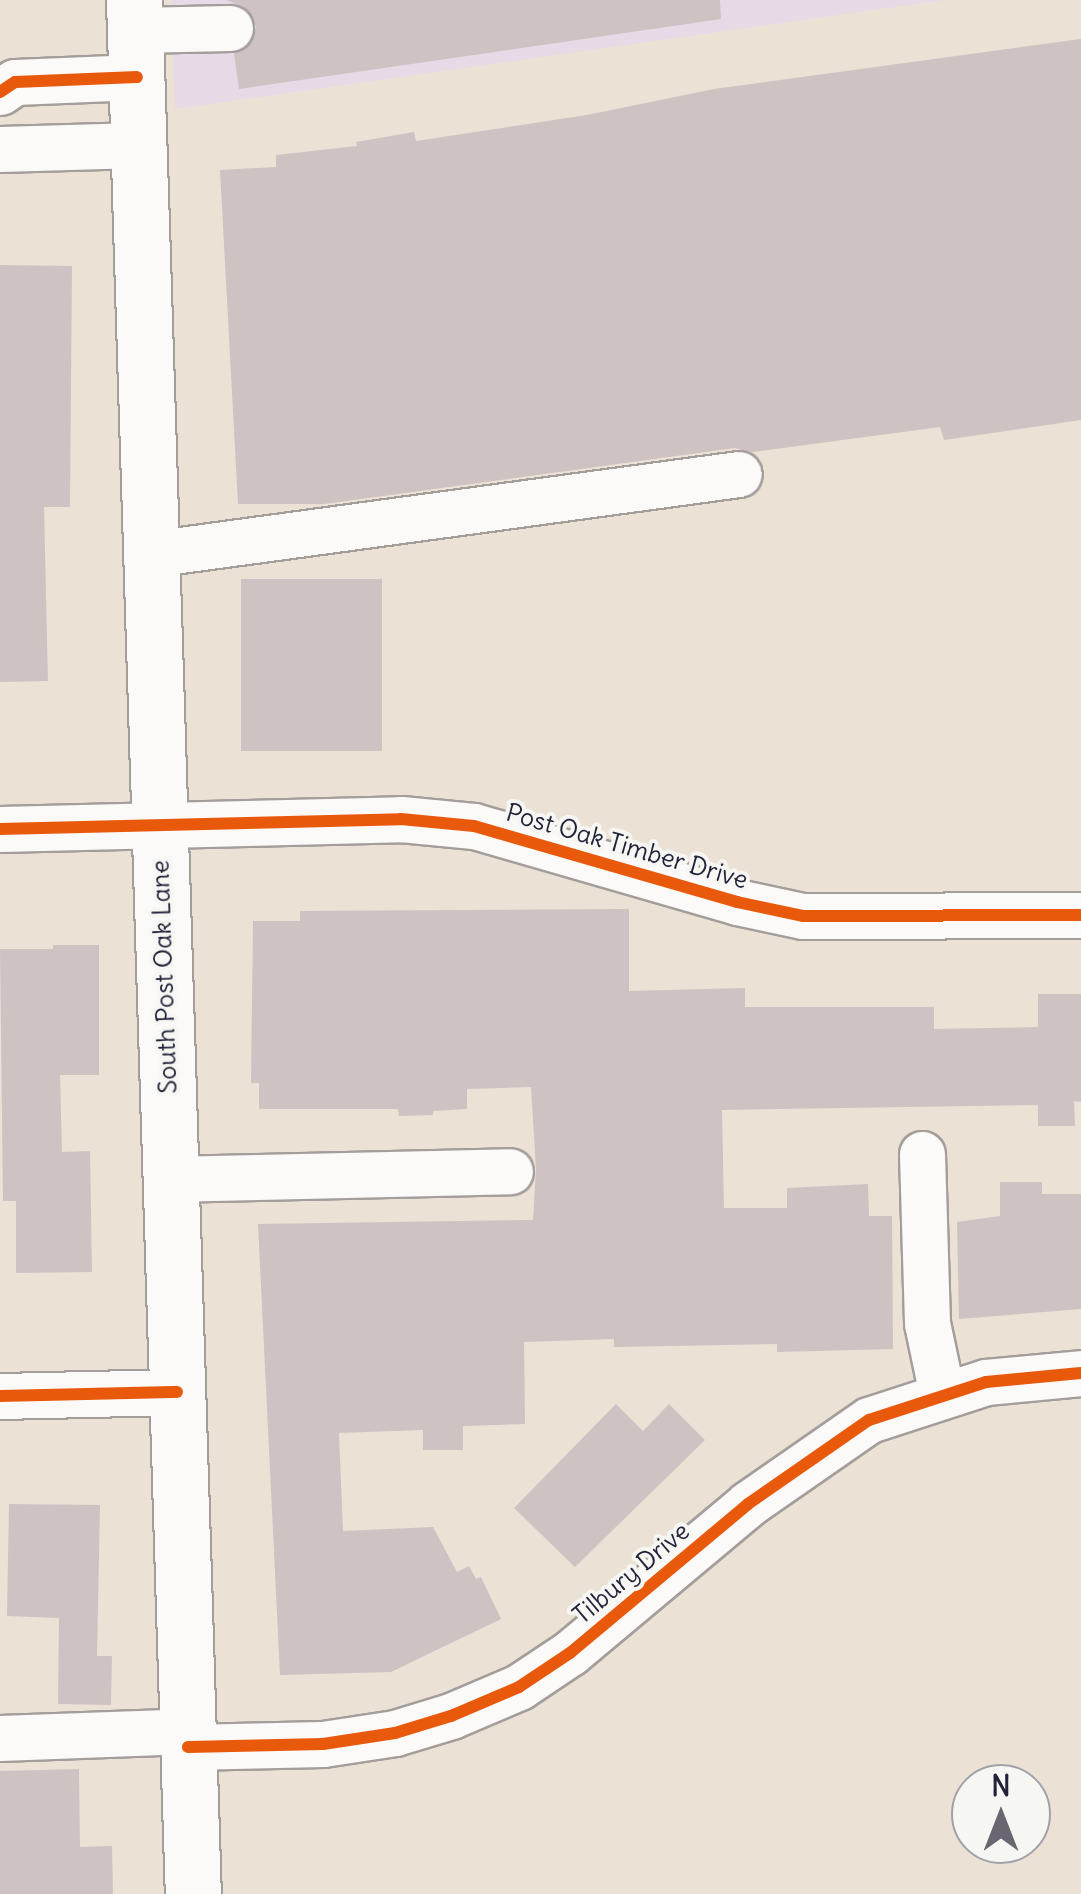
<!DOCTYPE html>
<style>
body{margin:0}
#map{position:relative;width:1081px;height:1894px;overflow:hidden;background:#ece1d5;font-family:Delius,sans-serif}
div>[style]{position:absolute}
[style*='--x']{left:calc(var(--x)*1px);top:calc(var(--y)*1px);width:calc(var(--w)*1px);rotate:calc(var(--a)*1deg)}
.built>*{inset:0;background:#e6dae6}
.building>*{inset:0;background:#cec2c3}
.roads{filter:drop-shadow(2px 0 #a49e9b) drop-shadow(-2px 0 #a49e9b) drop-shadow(0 2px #a49e9b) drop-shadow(0 -2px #a49e9b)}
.minor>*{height:45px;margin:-22.5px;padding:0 22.5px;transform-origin:22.5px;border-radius:22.5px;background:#fcfaf9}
.major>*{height:55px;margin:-27.5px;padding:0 27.5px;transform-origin:27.5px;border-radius:27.5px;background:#fcfaf9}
.cycleway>*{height:12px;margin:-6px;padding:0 6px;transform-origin:6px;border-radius:6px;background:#e8590c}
span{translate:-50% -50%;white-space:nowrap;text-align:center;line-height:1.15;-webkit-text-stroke:8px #f6f6f2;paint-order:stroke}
.street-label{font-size:25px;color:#22223b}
.north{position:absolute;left:951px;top:1764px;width:100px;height:100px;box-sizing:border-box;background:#f6f6f2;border:2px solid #a1a1a9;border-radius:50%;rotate:0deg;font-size:28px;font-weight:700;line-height:40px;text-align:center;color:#22223b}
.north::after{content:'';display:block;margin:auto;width:35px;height:45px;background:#696571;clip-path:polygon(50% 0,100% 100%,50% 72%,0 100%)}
</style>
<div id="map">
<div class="built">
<i style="clip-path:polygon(172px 0,944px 0,175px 109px)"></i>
</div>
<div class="building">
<i style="clip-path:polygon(226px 0,720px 0,721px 19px,239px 89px,234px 53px,252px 41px,256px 26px,243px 6px)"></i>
<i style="clip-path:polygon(1081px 39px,1081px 420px,944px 440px,940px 427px,752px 452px,735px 448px,324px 504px,238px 504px,220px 170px,276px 167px,276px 155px,357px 146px,356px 142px,414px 132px,416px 141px,587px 115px,714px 89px)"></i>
<i style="clip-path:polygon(0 265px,72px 266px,70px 507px,44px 507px,48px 681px,0 682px)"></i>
<i style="clip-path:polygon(241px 579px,382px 579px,382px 751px,241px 751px)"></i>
<i style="clip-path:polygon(629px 909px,629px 991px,745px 988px,745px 1007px,934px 1007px,934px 1029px,1038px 1027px,1038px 994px,1081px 994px,1081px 1102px,1074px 1101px,1075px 1126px,1038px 1126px,1038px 1105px,722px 1110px,724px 1208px,787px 1208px,787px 1188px,868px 1184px,869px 1216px,892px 1216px,893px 1349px,777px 1352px,777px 1344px,614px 1347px,614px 1339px,524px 1342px,525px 1424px,463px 1426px,463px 1450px,423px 1450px,423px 1430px,339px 1433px,343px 1531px,433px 1527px,457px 1572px,469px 1566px,476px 1579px,481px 1577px,501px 1619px,391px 1672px,280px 1675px,258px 1224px,533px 1220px,536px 1169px,531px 1087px,467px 1089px,467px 1109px,433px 1111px,433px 1115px,399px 1116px,398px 1109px,259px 1109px,259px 1083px,251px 1083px,253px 921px,300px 921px,300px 911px)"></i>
<i style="clip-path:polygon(53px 945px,99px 945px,99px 1075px,60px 1075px,62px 1152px,90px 1151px,92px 1272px,16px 1273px,16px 1201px,3px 1201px,0 949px,53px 949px)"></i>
<i style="clip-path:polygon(1000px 1182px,1042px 1182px,1042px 1194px,1081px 1194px,1081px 1309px,959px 1319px,957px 1222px,1000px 1216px)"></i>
<i style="clip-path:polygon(616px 1404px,643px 1431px,669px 1404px,705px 1440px,575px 1567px,514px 1508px)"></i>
<i style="clip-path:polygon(9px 1504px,100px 1505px,97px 1656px,112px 1656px,111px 1705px,58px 1704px,59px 1618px,7px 1616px)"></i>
<i style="clip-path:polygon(79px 1769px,80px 1847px,112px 1846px,113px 1894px,0 1894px,0 1771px)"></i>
</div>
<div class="roads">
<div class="minor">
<i style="--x:135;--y:30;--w:95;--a:-1.2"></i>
<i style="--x:0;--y:92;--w:18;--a:-34"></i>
<i style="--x:15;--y:82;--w:122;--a:-2.3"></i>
<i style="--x:0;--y:149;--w:138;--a:-1.7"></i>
<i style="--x:151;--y:554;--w:593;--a:-7.75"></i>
<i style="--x:0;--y:829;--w:401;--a:-1.4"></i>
<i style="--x:401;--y:819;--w:73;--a:5.5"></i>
<i style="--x:474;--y:826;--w:274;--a:16.1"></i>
<i style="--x:737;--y:902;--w:67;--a:12"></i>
<i style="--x:803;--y:916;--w:278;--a:-0.2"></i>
<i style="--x:922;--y:1154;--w:169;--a:88.3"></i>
<i style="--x:927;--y:1323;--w:73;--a:78.1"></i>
<i style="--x:170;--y:1179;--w:340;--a:-1.3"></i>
<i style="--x:0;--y:1396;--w:177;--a:-1.3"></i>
<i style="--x:0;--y:1738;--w:188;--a:-2.1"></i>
<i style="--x:188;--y:1747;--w:135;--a:-1.3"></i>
<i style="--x:323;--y:1744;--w:73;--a:-8.7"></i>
<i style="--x:395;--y:1733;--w:59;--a:-16.9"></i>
<i style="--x:451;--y:1716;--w:74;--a:-23.1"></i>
<i style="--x:519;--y:1687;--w:61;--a:-33.7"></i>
<i style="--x:570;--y:1653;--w:232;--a:-39.9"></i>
<i style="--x:748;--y:1504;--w:147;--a:-34.8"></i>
<i style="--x:869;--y:1420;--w:123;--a:-18"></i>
<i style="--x:986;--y:1382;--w:95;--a:-5.4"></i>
</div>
<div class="major">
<i style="--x:134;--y:0;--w:1895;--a:88.22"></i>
</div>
</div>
<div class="cycleway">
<i style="--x:0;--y:92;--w:18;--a:-34"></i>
<i style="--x:15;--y:82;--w:122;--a:-2.3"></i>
<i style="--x:0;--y:829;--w:401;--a:-1.4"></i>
<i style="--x:401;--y:819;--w:73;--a:5.5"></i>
<i style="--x:474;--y:826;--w:274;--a:16.1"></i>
<i style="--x:737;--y:902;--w:67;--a:12"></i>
<i style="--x:803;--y:916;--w:278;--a:-0.2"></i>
<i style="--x:0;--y:1396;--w:177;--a:-1.3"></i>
<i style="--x:188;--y:1747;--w:135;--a:-1.3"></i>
<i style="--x:323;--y:1744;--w:73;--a:-8.7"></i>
<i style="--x:395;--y:1733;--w:59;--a:-16.9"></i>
<i style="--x:451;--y:1716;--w:74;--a:-23.1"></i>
<i style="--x:519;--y:1687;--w:61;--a:-33.7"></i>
<i style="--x:570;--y:1653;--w:232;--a:-39.9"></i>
<i style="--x:748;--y:1504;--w:147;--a:-34.8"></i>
<i style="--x:869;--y:1420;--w:123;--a:-18"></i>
<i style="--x:986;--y:1382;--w:95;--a:-5.4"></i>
</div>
<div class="street-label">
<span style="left:627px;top:846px;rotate:16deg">Post Oak Timber Drive</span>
<span style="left:164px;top:977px;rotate:-92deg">South Post Oak Lane</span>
<span style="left:631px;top:1573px;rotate:-40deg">Tilbury Drive</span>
</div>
<div class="north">N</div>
</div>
